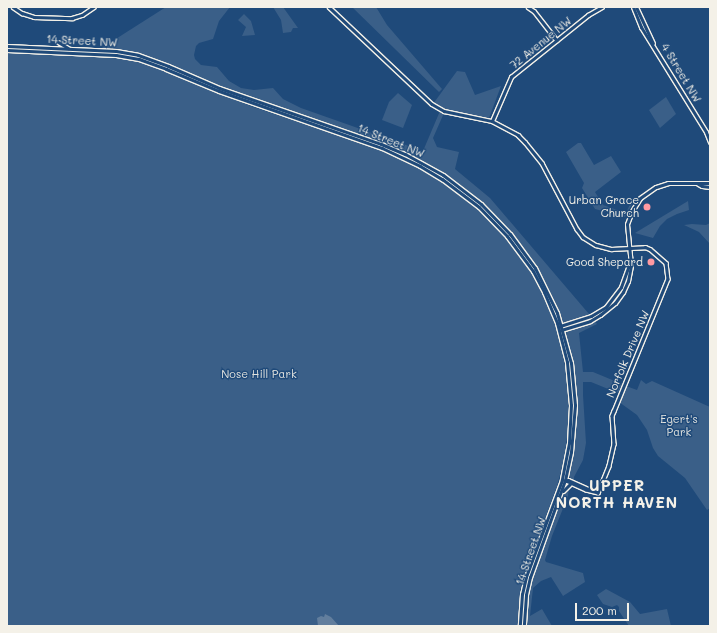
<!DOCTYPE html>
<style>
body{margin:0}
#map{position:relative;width:717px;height:633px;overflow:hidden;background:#1f4a7a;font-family:Mali,sans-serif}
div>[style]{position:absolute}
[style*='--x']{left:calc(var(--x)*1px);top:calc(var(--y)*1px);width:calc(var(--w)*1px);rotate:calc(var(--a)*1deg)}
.green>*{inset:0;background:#3a5f88}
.water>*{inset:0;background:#627e9d}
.roads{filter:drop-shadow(1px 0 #f4f1e8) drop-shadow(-1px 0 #f4f1e8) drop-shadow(0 1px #f4f1e8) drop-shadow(0 -1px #f4f1e8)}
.tertiary>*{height:2.5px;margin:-1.25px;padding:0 1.25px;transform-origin:1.25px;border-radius:1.25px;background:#1f4a7a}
.secondary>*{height:3px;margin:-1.5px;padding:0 1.5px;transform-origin:1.5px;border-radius:1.5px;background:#1f4a7a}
.dots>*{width:11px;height:11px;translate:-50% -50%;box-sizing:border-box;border:2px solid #1f4a7a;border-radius:50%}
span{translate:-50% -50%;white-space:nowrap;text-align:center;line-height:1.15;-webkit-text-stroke:3px #1f4a7a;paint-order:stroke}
.street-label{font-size:11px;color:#f4f1e8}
.poi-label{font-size:11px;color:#f4f1e8}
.right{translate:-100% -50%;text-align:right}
.park-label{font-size:11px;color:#e1e2de}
.district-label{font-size:15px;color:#f4f1e8;font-weight:700;letter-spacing:1px}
.frame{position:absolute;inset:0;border:8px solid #f4f1e8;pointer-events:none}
.scale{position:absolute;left:575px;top:603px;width:54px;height:18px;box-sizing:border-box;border:2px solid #f4f1e8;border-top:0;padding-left:5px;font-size:12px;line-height:14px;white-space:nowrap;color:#f4f1e8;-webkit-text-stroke:3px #1f4a7a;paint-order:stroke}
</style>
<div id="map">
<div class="green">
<i style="clip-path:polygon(166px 7px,230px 7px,219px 21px,213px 39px,199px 43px,196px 46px,194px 55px,195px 59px,201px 65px,217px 67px,229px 81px,241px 88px,254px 90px,273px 88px,283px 99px,301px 108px,423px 151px,440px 111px,444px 113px,433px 138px,437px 147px,459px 152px,455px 169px,490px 198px,589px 314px,567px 323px,562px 322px,536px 268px,511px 232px,492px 213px,466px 190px,426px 163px,407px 154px,220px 87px,162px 62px,129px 52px,100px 49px)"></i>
<i style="clip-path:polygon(273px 7px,283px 7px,298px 28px,293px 28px,291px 32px,283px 33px,281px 20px)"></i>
<i style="clip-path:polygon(352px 7px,376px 7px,387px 25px,442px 89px,439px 92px)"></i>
<i style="clip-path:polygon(244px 14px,251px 21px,255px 35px,242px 36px,246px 27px,238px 20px)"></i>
<i style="clip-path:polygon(7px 51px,103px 55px,145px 63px,253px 107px,385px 151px,414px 164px,449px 186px,478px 208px,506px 237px,530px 269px,546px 301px,557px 330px,565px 366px,568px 395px,568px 430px,564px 459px,557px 486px,525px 572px,520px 591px,518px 626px,7px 626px)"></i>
<i style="clip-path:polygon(457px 71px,465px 72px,475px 95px,501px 86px,489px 118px,446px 110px,433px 104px)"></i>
<i style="clip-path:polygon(398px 93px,412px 105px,403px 128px,382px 120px,389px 102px)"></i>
<i style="clip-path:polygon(666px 97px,676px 114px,660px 128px,649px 110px)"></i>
<i style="clip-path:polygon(578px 143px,581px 143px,594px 165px,611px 156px,621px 172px,595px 192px,603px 205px,626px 213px,630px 204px,635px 199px,625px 217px,595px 209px,582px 188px,584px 183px,566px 152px)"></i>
<i style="clip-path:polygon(688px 201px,689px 210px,677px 214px,667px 219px,660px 226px,653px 238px,635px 233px)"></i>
<i style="clip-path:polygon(710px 223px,710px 244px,699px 232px,684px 225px,692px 224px,706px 225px)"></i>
<i style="clip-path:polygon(594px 320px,597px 324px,579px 333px,583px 372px,593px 372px,622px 384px,618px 393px,591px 382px,583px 382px,583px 395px,586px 443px,583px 460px,574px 477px,574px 481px,568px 476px,574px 438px,576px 411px,575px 383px,566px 333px,570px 328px)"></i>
<i style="clip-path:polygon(641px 380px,646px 384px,652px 381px,710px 407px,710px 508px,707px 510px,685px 478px,658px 456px,653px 448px,647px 430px,637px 415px,619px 402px,626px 386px,637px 390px)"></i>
<i style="clip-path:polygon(567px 487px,569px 488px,568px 496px,552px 536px,545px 560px,546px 562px,583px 573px,585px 582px,563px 596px,551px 577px,541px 581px,533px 588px,530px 616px,542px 609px,552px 626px,525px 626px,527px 595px,535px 564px)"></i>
<i style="clip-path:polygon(606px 589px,630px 602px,640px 614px,667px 609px,671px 626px,629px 626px,619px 611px,619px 607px,617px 605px,612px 607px,603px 604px,597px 595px)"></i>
</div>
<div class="water">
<i style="clip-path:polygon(325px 614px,331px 617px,339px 626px,318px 626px,317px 618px,321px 616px,324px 617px)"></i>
</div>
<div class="roads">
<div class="tertiary">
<i style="--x:13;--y:7;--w:11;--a:34"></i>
<i style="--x:22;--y:13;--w:13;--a:18"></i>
<i style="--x:34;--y:17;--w:38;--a:2"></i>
<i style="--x:72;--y:18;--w:10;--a:-17"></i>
<i style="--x:82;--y:15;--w:14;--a:-34"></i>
<i style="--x:329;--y:7;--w:141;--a:43.3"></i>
<i style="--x:432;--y:104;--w:14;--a:30"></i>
<i style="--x:444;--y:111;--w:49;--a:11.8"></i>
<i style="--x:492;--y:121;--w:30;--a:28"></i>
<i style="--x:518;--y:135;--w:10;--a:45"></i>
<i style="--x:525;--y:142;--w:27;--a:51"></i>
<i style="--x:542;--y:163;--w:75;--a:62.1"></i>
<i style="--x:577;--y:229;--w:10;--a:53"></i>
<i style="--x:583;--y:237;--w:15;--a:32"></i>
<i style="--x:596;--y:245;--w:16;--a:15"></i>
<i style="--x:611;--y:249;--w:34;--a:-3"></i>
<i style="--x:645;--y:247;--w:5;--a:22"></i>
<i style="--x:650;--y:249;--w:21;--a:41"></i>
<i style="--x:666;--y:263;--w:16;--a:83"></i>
<i style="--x:668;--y:279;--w:143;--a:112.2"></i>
<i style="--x:614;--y:411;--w:5;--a:112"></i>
<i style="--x:612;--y:416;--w:28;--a:86"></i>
<i style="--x:614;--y:444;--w:23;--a:103"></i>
<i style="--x:609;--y:466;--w:29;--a:112"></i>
<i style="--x:598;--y:493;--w:12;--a:-166"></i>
<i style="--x:586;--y:490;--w:22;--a:-156"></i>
<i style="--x:528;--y:7;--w:7;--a:34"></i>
<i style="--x:534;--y:11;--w:37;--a:52"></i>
<i style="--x:492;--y:121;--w:48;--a:-66.6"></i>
<i style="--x:511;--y:77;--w:99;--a:-38.8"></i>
<i style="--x:588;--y:15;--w:16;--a:-30"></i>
<i style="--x:565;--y:481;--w:3;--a:-18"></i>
<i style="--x:568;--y:480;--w:24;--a:24"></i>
</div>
<div class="secondary">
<i style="--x:633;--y:7;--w:22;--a:68"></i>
<i style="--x:641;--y:27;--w:123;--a:58.2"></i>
<i style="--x:706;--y:132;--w:11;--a:68"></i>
<i style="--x:636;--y:7;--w:40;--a:65"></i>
<i style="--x:58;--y:42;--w:12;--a:31"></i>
<i style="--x:7;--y:46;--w:109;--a:2.6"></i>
<i style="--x:116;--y:51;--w:22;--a:10"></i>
<i style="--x:138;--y:55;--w:32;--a:20"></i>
<i style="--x:168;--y:66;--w:56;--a:23.3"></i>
<i style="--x:219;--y:88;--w:171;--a:19.1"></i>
<i style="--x:381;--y:144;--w:26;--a:23"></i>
<i style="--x:405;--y:154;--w:43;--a:28.9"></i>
<i style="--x:443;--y:175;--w:48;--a:37.3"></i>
<i style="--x:481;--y:204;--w:42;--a:46"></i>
<i style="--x:510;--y:234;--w:42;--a:53.7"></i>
<i style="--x:535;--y:268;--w:50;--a:63.9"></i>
<i style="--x:557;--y:313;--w:52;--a:74.4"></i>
<i style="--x:571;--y:363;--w:42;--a:84.6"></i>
<i style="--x:575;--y:405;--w:47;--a:94.9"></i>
<i style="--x:571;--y:452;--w:29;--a:102"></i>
<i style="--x:565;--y:480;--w:103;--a:109.8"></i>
<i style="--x:530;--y:577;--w:18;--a:103"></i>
<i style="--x:526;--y:595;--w:31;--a:94"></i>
<i style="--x:7;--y:50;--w:109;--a:2.6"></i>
<i style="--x:116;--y:55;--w:23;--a:10"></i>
<i style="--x:139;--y:59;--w:29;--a:20"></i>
<i style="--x:166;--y:69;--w:57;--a:22.5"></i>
<i style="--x:219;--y:91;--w:173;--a:19.3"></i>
<i style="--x:382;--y:148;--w:42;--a:25.3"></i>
<i style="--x:420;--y:166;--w:26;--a:31"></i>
<i style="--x:442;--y:179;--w:46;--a:37.1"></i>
<i style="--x:479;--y:207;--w:40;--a:46"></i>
<i style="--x:507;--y:236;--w:44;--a:53.4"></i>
<i style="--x:533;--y:271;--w:24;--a:62"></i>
<i style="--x:544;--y:292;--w:34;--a:67"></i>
<i style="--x:557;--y:323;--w:40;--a:75.6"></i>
<i style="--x:567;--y:362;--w:43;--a:84.7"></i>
<i style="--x:571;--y:405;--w:38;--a:93"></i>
<i style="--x:569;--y:443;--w:38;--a:101"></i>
<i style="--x:562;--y:480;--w:103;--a:110.4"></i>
<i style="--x:526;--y:577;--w:17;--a:103"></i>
<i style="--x:522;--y:594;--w:32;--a:94"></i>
<i style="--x:698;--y:184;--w:4;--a:27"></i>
<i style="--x:702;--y:186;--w:8;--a:7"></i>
<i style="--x:560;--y:326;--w:33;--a:-18"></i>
<i style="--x:591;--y:316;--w:17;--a:-31"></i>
<i style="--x:606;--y:307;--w:25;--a:-53"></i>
<i style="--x:621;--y:287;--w:27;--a:-70"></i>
<i style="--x:561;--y:330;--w:30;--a:-17"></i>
<i style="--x:590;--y:321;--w:12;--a:-31"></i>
<i style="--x:600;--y:315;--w:19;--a:-39"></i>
<i style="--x:615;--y:303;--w:14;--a:-54"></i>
<i style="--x:623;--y:292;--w:12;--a:-66"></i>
<i style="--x:628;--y:281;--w:16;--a:-79"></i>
<i style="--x:631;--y:265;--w:41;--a:-95.6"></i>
<i style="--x:627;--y:224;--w:14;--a:-69"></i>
<i style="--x:632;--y:211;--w:15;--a:-58"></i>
<i style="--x:640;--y:198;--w:19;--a:-35"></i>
<i style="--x:656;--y:187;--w:13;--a:-18"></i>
<i style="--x:668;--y:183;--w:42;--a:0"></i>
<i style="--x:563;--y:491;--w:10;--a:-45"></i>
</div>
</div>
<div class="dots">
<i style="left:647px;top:207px;background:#ff9aa2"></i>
<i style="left:651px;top:262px;background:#ff9aa2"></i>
</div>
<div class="street-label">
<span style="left:82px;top:41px;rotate:3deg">14 Street NW</span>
<span style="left:541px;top:43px;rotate:-39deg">72 Avenue NW</span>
<span style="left:681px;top:73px;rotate:59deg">4 Street NW</span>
<span style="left:391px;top:141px;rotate:22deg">14 Street NW</span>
<span style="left:628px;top:354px;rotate:-67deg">Norfolk Drive NW</span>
<span style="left:531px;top:551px;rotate:-71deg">14 Street NW</span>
</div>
<div class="poi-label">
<span class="right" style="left:639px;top:207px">Urban Grace<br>Church</span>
<span class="right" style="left:643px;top:262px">Good Shepard</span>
</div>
<div class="park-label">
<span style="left:259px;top:374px">Nose Hill Park</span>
<span style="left:679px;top:426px">Egert's<br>Park</span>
</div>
<div class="district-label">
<span style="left:617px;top:494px">UPPER<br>NORTH HAVEN</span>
</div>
<div class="frame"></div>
<div class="scale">200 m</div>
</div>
